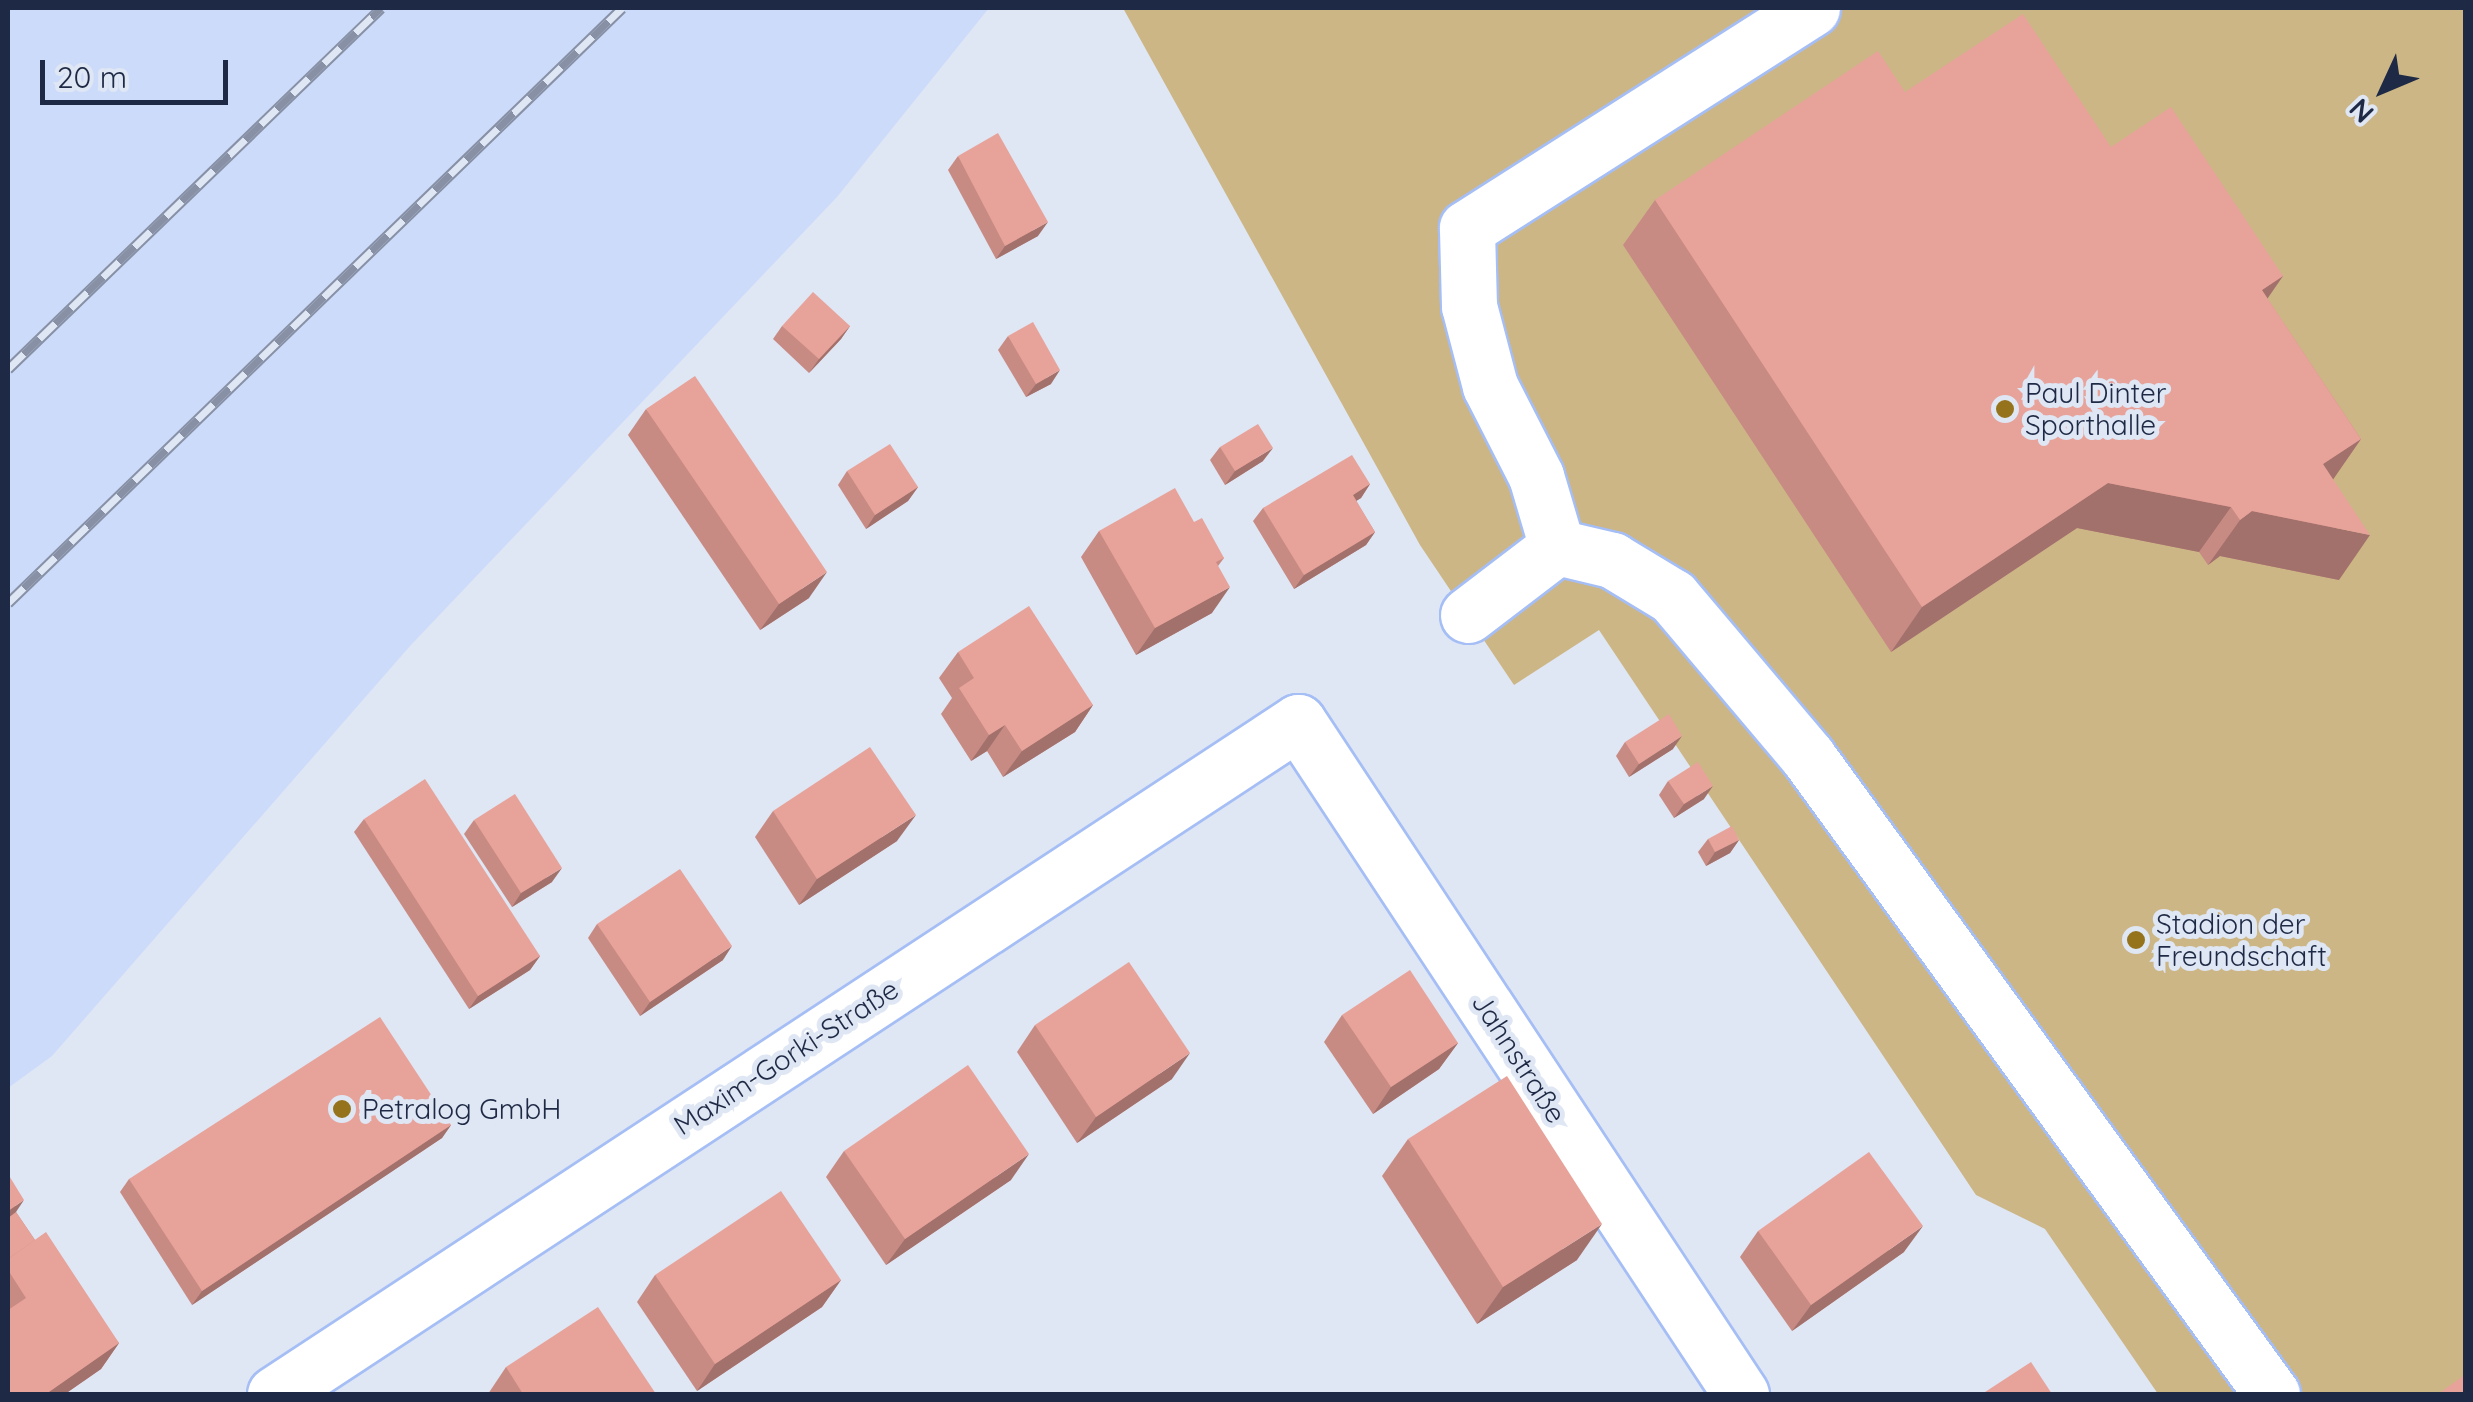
<!DOCTYPE html>
<meta charset="utf-8">
<style>
body{margin:0}
#map{position:relative;width:2473px;height:1402px;overflow:hidden;background:#dfe6f4;font-family:Quicksand,sans-serif}
div>[style]{position:absolute}
[style*='--x']{left:calc(var(--x)*1px);top:calc(var(--y)*1px);width:calc(var(--w)*1px);rotate:calc(var(--a)*1deg)}
.built>*{inset:0;background:#cddbfb}
.green>*{inset:0;background:#ccb686}
.roads{filter:drop-shadow(2px 0 #a5bef5) drop-shadow(-2px 0 #a5bef5) drop-shadow(0 2px #a5bef5) drop-shadow(0 -2px #a5bef5)}
.minor>*{height:55px;margin:-27.5px;padding:0 27.5px;transform-origin:27.5px;border-radius:27.5px;background:#fff}
.rail>*{height:11px;margin-top:-5.5px;transform-origin:0;background:repeating-linear-gradient(90deg,#dfe6f4 0 22px,#8790a4 0 44px);box-sizing:border-box;border-block:2px solid #8790a4}
.wall>*{inset:0;background:#c78b84}
.shaded-wall>*{inset:0;background:#a2716c}
.building>*{inset:0;background:#e7a29a}
.dots>*{width:28px;height:28px;translate:-50% -50%;box-sizing:border-box;border:5px solid #dfe6f4;border-radius:50%}
span{translate:-50% -50%;white-space:nowrap;text-align:center;line-height:1.15;-webkit-text-stroke:10px #dfe6f4;paint-order:stroke}
.poi-label{font-size:28px;color:#1e2a45}
.left{translate:0 -50%;text-align:left}
.street-label{font-size:28px;color:#1e2a45}
.frame{position:absolute;inset:0;border:10px solid #1e2a45;pointer-events:none}
.north{position:absolute;left:2333px;top:40px;width:100px;height:100px;-webkit-text-stroke:8px #dfe6f4;paint-order:stroke;rotate:226deg;font-size:28px;font-weight:700;line-height:40px;text-align:center;color:#1e2a45}
.north::after{content:'';display:block;margin:auto;width:35px;height:45px;background:#1e2a45;clip-path:polygon(50% 0,100% 100%,50% 72%,0 100%)}
.scale{position:absolute;left:40px;top:60px;width:188px;height:45px;box-sizing:border-box;border:5px solid #1e2a45;border-top:0;padding-left:12px;font-size:30px;line-height:35px;white-space:nowrap;color:#1e2a45;-webkit-text-stroke:8px #dfe6f4;paint-order:stroke}
</style>
<div id="map">
<div class="built">
<i style="clip-path:polygon(8px 8px,989px 8px,837px 197px,410px 646px,52px 1056px,8px 1088px)"></i>
</div>
<div class="green">
<i style="clip-path:polygon(1123px 8px,2465px 8px,2465px 1394px,2158px 1394px,2045px 1229px,1976px 1195px,1599px 630px,1514px 685px,1420px 545px)"></i>
</div>
<div class="roads">
<div class="minor">
<i style="--x:1557;--y:547;--w:57;--a:13.3"></i>
<i style="--x:1612;--y:560;--w:71;--a:31.2"></i>
<i style="--x:1673;--y:597;--w:209;--a:49.8"></i>
<i style="--x:1808;--y:757;--w:788;--a:53.93"></i>
<i style="--x:1557;--y:547;--w:74;--a:-106.5"></i>
<i style="--x:1536;--y:476;--w:101;--a:-117.1"></i>
<i style="--x:1490;--y:386;--w:83;--a:-104.7"></i>
<i style="--x:1469;--y:306;--w:78;--a:-91.5"></i>
<i style="--x:1467;--y:228;--w:409;--a:-32.5"></i>
<i style="--x:1468;--y:615;--w:112;--a:-37.4"></i>
<i style="--x:275;--y:1394;--w:1224;--a:-33.3"></i>
<i style="--x:1298;--y:722;--w:805;--a:56.61"></i>
</div>
</div>
<div class="rail">
<i style="--x:8;--y:369;--w:519;--a:-44.06"></i>
<i style="--x:8;--y:603;--w:855;--a:-44.1"></i>
</div>
<div class="wall">
<i style="clip-path:polygon(1905px 92px,2111px 147px,2283px 276px,2267px 298px,2361px 439px,2333px 479px,2339px 580px,2220px 556px,2208px 565px,2199px 552px,2077px 528px,1891px 652px,1623px 245px,1655px 200px)"></i>
<i style="clip-path:polygon(958px 156px,1038px 236px,996px 259px,948px 170px)"></i>
<i style="clip-path:polygon(782px 326px,850px 326px,841px 339px,809px 373px,773px 339px)"></i>
<i style="clip-path:polygon(1008px 336px,1051px 384px,1026px 397px,998px 350px)"></i>
<i style="clip-path:polygon(646px 409px,809px 598px,760px 630px,628px 435px)"></i>
<i style="clip-path:polygon(1220px 447px,1263px 461px,1225px 485px,1210px 460px)"></i>
<i style="clip-path:polygon(847px 471px,918px 487px,908px 501px,866px 529px,838px 485px)"></i>
<i style="clip-path:polygon(1370px 484px,1361px 498px,1356px 501px,1375px 532px,1366px 545px,1294px 589px,1253px 521px,1263px 508px)"></i>
<i style="clip-path:polygon(1194px 522px,1224px 558px,1218px 566px,1212px 613px,1136px 655px,1081px 557px,1099px 531px)"></i>
<i style="clip-path:polygon(958px 652px,1093px 705px,1075px 732px,1003px 777px,987px 751px,971px 761px,941px 714px,952px 698px,939px 678px)"></i>
<i style="clip-path:polygon(1625px 742px,1673px 749px,1629px 777px,1616px 756px)"></i>
<i style="clip-path:polygon(1668px 781px,1704px 799px,1674px 818px,1659px 795px)"></i>
<i style="clip-path:polygon(773px 811px,897px 841px,799px 905px,755px 837px)"></i>
<i style="clip-path:polygon(364px 819px,540px 956px,530px 970px,469px 1009px,354px 832px)"></i>
<i style="clip-path:polygon(474px 820px,552px 882px,512px 907px,464px 834px)"></i>
<i style="clip-path:polygon(1708px 839px,1739px 840px,1730px 853px,1706px 866px,1698px 852px)"></i>
<i style="clip-path:polygon(597px 924px,723px 960px,640px 1016px,588px 938px)"></i>
<i style="clip-path:polygon(1342px 1015px,1458px 1043px,1439px 1069px,1373px 1114px,1324px 1042px)"></i>
<i style="clip-path:polygon(1035px 1025px,1172px 1079px,1077px 1143px,1017px 1052px)"></i>
<i style="clip-path:polygon(451px 1125px,442px 1138px,192px 1305px,120px 1192px,129px 1179px)"></i>
<i style="clip-path:polygon(1408px 1139px,1577px 1260px,1477px 1324px,1382px 1176px)"></i>
<i style="clip-path:polygon(844px 1151px,1011px 1180px,886px 1265px,826px 1177px)"></i>
<i style="clip-path:polygon(8px 1174px,16px 1212px,35px 1240px,119px 1343px,101px 1369px,65px 1394px,8px 1394px)"></i>
<i style="clip-path:polygon(1758px 1231px,1904px 1252px,1792px 1331px,1740px 1257px)"></i>
<i style="clip-path:polygon(655px 1275px,841px 1280px,822px 1307px,697px 1391px,637px 1302px)"></i>
<i style="clip-path:polygon(506px 1367px,656px 1394px,488px 1394px)"></i>
</div>
<div class="shaded-wall">
<i style="clip-path:polygon(1048px 222px,1038px 236px,996px 259px,1005px 246px)"></i>
<i style="clip-path:polygon(2283px 276px,2252px 321px,2262px 290px)"></i>
<i style="clip-path:polygon(850px 326px,841px 339px,809px 373px,819px 359px)"></i>
<i style="clip-path:polygon(1060px 370px,1051px 384px,1026px 397px,1036px 384px)"></i>
<i style="clip-path:polygon(2361px 439px,2330px 484px,2323px 464px)"></i>
<i style="clip-path:polygon(1273px 448px,1263px 461px,1225px 485px,1235px 471px)"></i>
<i style="clip-path:polygon(2108px 483px,2231px 507px,2199px 552px,2077px 528px,1891px 652px,1922px 607px)"></i>
<i style="clip-path:polygon(1370px 484px,1361px 498px,1343px 509px,1353px 495px)"></i>
<i style="clip-path:polygon(918px 487px,908px 501px,866px 529px,875px 515px)"></i>
<i style="clip-path:polygon(2252px 511px,2370px 535px,2339px 580px,2220px 556px,2208px 565px,2240px 520px)"></i>
<i style="clip-path:polygon(1375px 532px,1366px 545px,1294px 589px,1304px 575px)"></i>
<i style="clip-path:polygon(827px 572px,809px 598px,760px 630px,779px 604px)"></i>
<i style="clip-path:polygon(1230px 587px,1212px 613px,1136px 655px,1155px 628px)"></i>
<i style="clip-path:polygon(1093px 705px,1075px 732px,1003px 777px,1022px 751px)"></i>
<i style="clip-path:polygon(1005px 725px,987px 751px,971px 761px,989px 735px)"></i>
<i style="clip-path:polygon(1682px 736px,1673px 749px,1629px 777px,1639px 764px)"></i>
<i style="clip-path:polygon(1713px 786px,1704px 799px,1674px 818px,1684px 804px)"></i>
<i style="clip-path:polygon(916px 815px,897px 841px,799px 905px,817px 879px)"></i>
<i style="clip-path:polygon(1739px 840px,1730px 853px,1706px 866px,1715px 852px)"></i>
<i style="clip-path:polygon(562px 868px,552px 882px,512px 907px,521px 893px)"></i>
<i style="clip-path:polygon(732px 946px,723px 960px,640px 1016px,650px 1002px)"></i>
<i style="clip-path:polygon(540px 956px,530px 970px,469px 1009px,478px 996px)"></i>
<i style="clip-path:polygon(1458px 1043px,1439px 1069px,1373px 1114px,1391px 1087px)"></i>
<i style="clip-path:polygon(1190px 1053px,1172px 1079px,1077px 1143px,1096px 1117px)"></i>
<i style="clip-path:polygon(451px 1125px,442px 1138px,192px 1305px,202px 1291px)"></i>
<i style="clip-path:polygon(1029px 1154px,1011px 1180px,886px 1265px,905px 1239px)"></i>
<i style="clip-path:polygon(24px 1200px,8px 1224px,8px 1211px)"></i>
<i style="clip-path:polygon(1602px 1224px,1577px 1260px,1477px 1324px,1503px 1287px)"></i>
<i style="clip-path:polygon(1923px 1226px,1904px 1252px,1792px 1331px,1811px 1305px)"></i>
<i style="clip-path:polygon(841px 1280px,822px 1307px,697px 1391px,715px 1364px)"></i>
<i style="clip-path:polygon(119px 1343px,101px 1369px,65px 1394px,46px 1394px)"></i>
</div>
<div class="building">
<i style="clip-path:polygon(2023px 14px,2111px 147px,2171px 107px,2283px 276px,2262px 290px,2361px 439px,2323px 464px,2370px 535px,2252px 511px,2240px 520px,2231px 507px,2108px 483px,1922px 607px,1655px 200px,1878px 51px,1905px 92px)"></i>
<i style="clip-path:polygon(998px 133px,1048px 222px,1005px 246px,958px 156px)"></i>
<i style="clip-path:polygon(813px 292px,850px 326px,819px 359px,782px 326px)"></i>
<i style="clip-path:polygon(1033px 322px,1060px 370px,1036px 384px,1008px 336px)"></i>
<i style="clip-path:polygon(695px 376px,827px 572px,779px 604px,646px 409px)"></i>
<i style="clip-path:polygon(1258px 424px,1273px 448px,1235px 471px,1220px 447px)"></i>
<i style="clip-path:polygon(890px 444px,918px 487px,875px 515px,847px 471px)"></i>
<i style="clip-path:polygon(1352px 455px,1370px 484px,1353px 495px,1375px 532px,1304px 575px,1263px 508px)"></i>
<i style="clip-path:polygon(1175px 488px,1194px 522px,1202px 518px,1224px 558px,1216px 562px,1230px 587px,1155px 628px,1099px 531px)"></i>
<i style="clip-path:polygon(1029px 606px,1093px 705px,1022px 751px,1005px 725px,989px 735px,959px 688px,974px 678px,958px 652px)"></i>
<i style="clip-path:polygon(1669px 714px,1682px 736px,1639px 764px,1625px 742px)"></i>
<i style="clip-path:polygon(870px 747px,916px 815px,817px 879px,773px 811px)"></i>
<i style="clip-path:polygon(1698px 762px,1713px 786px,1684px 804px,1668px 781px)"></i>
<i style="clip-path:polygon(425px 779px,540px 956px,478px 996px,364px 819px)"></i>
<i style="clip-path:polygon(515px 794px,562px 868px,521px 893px,474px 820px)"></i>
<i style="clip-path:polygon(1732px 826px,1739px 840px,1715px 852px,1708px 839px)"></i>
<i style="clip-path:polygon(680px 869px,732px 946px,650px 1002px,597px 924px)"></i>
<i style="clip-path:polygon(1129px 962px,1190px 1053px,1096px 1117px,1035px 1025px)"></i>
<i style="clip-path:polygon(1410px 970px,1458px 1043px,1391px 1087px,1342px 1015px)"></i>
<i style="clip-path:polygon(380px 1017px,451px 1125px,202px 1291px,129px 1179px)"></i>
<i style="clip-path:polygon(968px 1065px,1029px 1154px,905px 1239px,844px 1151px)"></i>
<i style="clip-path:polygon(1507px 1076px,1602px 1224px,1503px 1287px,1408px 1139px)"></i>
<i style="clip-path:polygon(1869px 1152px,1923px 1226px,1811px 1305px,1758px 1231px)"></i>
<i style="clip-path:polygon(8px 1174px,24px 1200px,8px 1211px)"></i>
<i style="clip-path:polygon(781px 1191px,841px 1280px,715px 1364px,655px 1275px)"></i>
<i style="clip-path:polygon(16px 1212px,35px 1240px,8px 1259px,8px 1218px)"></i>
<i style="clip-path:polygon(46px 1232px,119px 1343px,46px 1394px,8px 1394px,8px 1310px,26px 1298px,8px 1270px,8px 1259px)"></i>
<i style="clip-path:polygon(598px 1307px,656px 1394px,523px 1394px,506px 1367px)"></i>
<i style="clip-path:polygon(2031px 1362px,2052px 1394px,1982px 1394px)"></i>
<i style="clip-path:polygon(2466px 1374px,2466px 1394px,2438px 1394px)"></i>
</div>
<div class="dots">
<i style="left:2005px;top:409px;background:#95731c"></i>
<i style="left:2136px;top:940px;background:#95731c"></i>
<i style="left:342px;top:1109px;background:#95731c"></i>
</div>
<div class="poi-label">
<span class="left" style="left:2025px;top:409px">Paul Dinter<br>Sporthalle</span>
<span class="left" style="left:2156px;top:940px">Stadion der<br>Freundschaft</span>
<span class="left" style="left:362px;top:1109px">Petralog GmbH</span>
</div>
<div class="street-label">
<span style="left:786px;top:1057px;rotate:-33deg">Maxim-Gorki-Straße</span>
<span style="left:1519px;top:1058px;rotate:57deg">Jahnstraße</span>
</div>
<div class="frame"></div>
<div class="north">N</div>
<div class="scale">20 m</div>
</div>
